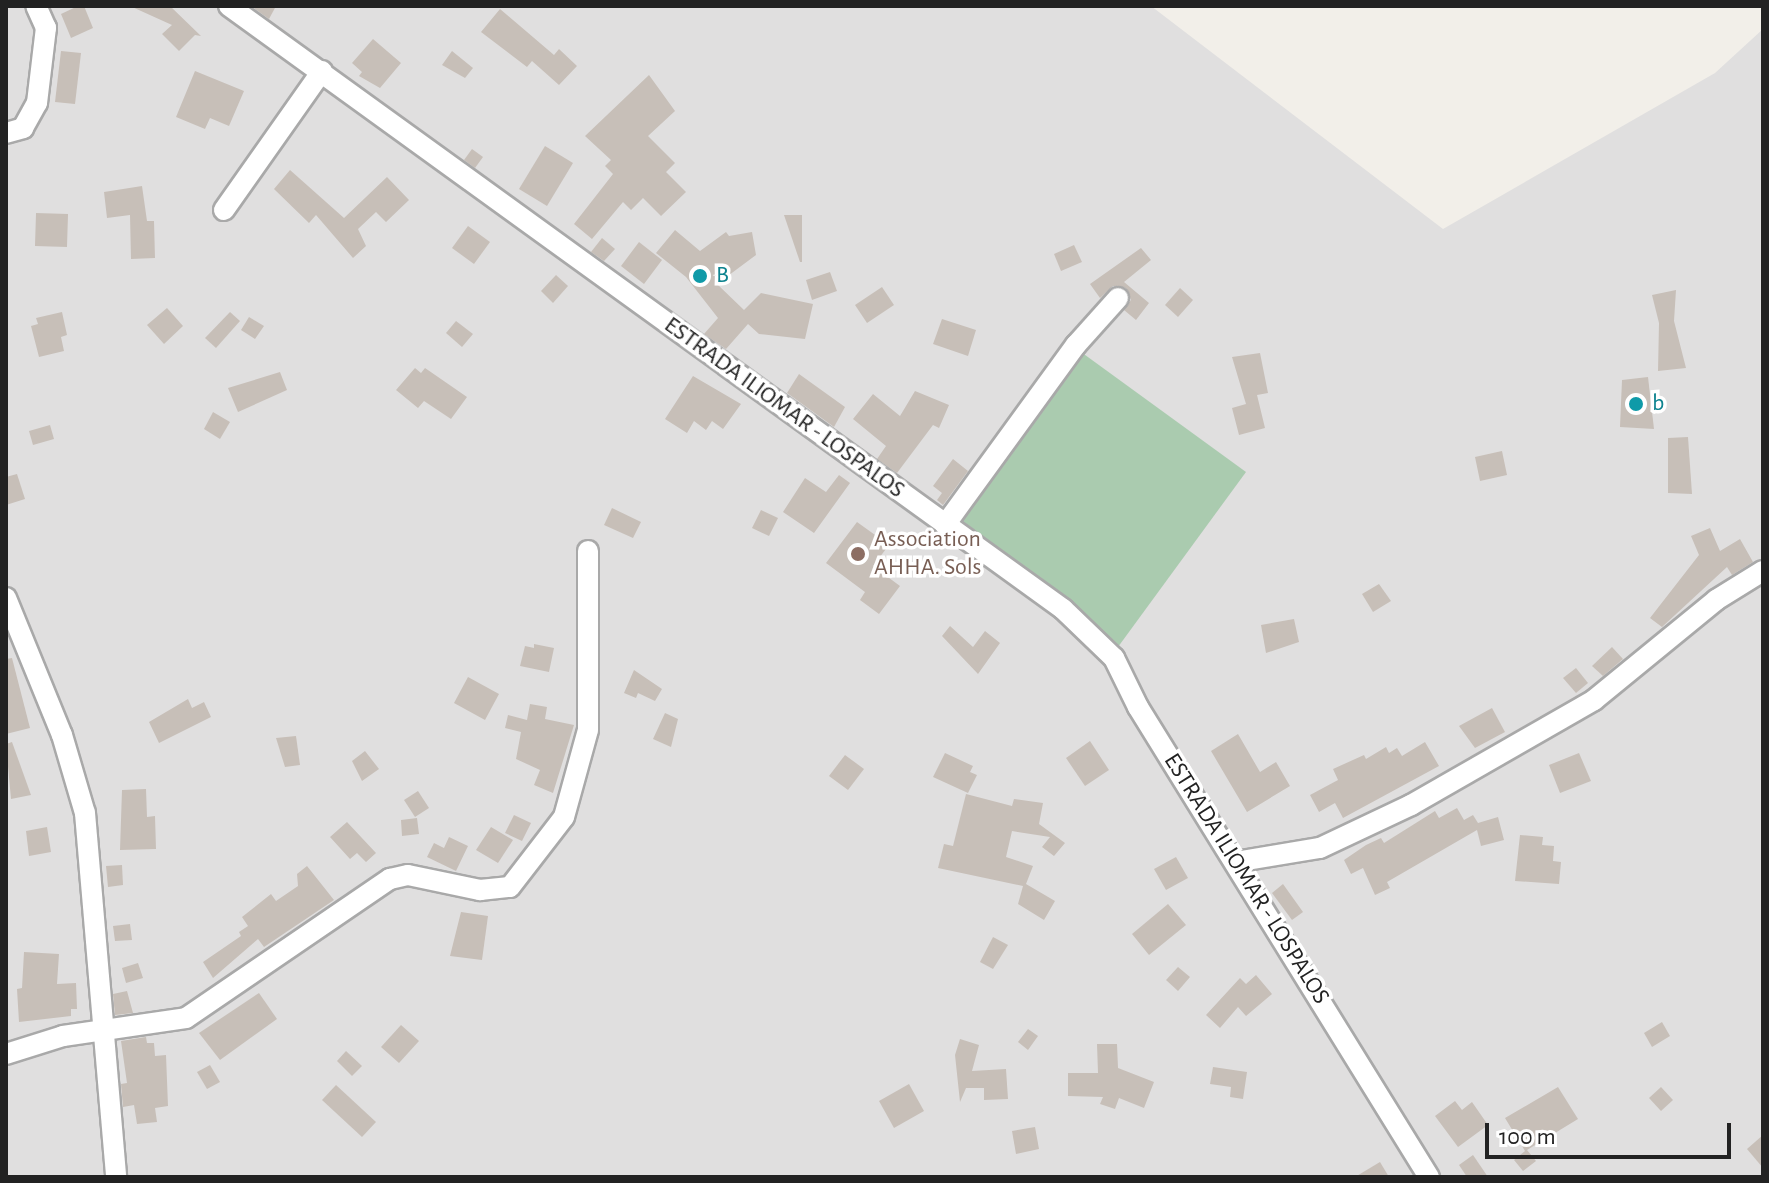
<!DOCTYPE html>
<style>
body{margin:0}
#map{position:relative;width:1769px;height:1183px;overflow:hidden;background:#f2efe9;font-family:"Alegreya Sans",sans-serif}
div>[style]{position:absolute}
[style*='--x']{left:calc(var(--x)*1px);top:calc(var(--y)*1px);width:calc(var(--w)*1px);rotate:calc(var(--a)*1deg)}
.residential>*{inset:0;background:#e0dfdf}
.cemetery>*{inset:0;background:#aacbaf}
.building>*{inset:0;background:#c7bfb8}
.roads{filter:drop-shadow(2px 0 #a9a9a9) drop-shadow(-2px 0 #a9a9a9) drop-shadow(0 2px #a9a9a9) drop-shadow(0 -2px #a9a9a9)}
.minor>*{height:20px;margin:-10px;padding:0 10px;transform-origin:10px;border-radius:10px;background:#fff}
.dots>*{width:22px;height:22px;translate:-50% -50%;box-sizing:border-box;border:4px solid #fff;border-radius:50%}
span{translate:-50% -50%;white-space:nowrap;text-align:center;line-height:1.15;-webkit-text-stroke:7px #fff;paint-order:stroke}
.culture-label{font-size:24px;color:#0d838f}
.left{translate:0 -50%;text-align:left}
.street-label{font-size:24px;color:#222}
.education-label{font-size:24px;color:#785e54}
.frame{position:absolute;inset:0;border:8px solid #222;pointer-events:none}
.scale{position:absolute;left:1485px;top:1123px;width:246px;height:36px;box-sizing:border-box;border:4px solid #222;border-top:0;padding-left:10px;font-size:24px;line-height:28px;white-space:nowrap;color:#222;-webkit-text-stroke:6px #fff;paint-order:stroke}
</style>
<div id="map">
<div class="residential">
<i style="clip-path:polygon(6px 6px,1151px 6px,1443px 229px,1715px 73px,1763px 29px,1763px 1177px,6px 1177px)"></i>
</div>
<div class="cemetery">
<i style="clip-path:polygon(1081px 352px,1246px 472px,1118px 647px,953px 527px)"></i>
</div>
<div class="building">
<i style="clip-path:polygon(78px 6px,84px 6px,93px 28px,71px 38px,61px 14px)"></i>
<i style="clip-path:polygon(130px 6px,170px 6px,201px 36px,195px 35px,179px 51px,162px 34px,172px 25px)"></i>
<i style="clip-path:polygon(251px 6px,276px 6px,269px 19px)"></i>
<i style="clip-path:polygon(500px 9px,554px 55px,559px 49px,577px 66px,559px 85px,532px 61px,527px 67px,481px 32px)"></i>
<i style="clip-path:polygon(373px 39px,401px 63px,380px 88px,359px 76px,362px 72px,352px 63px)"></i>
<i style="clip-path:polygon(61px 51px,81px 53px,75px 104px,55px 102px)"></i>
<i style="clip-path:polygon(452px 51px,473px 68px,465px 78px,442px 65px)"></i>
<i style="clip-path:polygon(195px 71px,244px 91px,229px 126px,210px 118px,205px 129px,176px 117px)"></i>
<i style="clip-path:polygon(649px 75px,675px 111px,648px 136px,675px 163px,666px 172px,686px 192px,661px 216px,643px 198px,631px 210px,623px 202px,592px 239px,574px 224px,613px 174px,605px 166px,611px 160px,585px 136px)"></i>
<i style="clip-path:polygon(545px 146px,573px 163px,547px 206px,519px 189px)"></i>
<i style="clip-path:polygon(472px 149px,483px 157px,475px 168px,464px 160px)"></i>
<i style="clip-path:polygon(290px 170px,344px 218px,387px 177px,409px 200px,386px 222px,376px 212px,358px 229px,366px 246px,353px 258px,316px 215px,309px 223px,274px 189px)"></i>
<i style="clip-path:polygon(142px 186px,147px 221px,154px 221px,155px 258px,131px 259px,130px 215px,107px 218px,104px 192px)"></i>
<i style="clip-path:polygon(36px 213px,68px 214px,67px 247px,35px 246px)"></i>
<i style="clip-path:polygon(784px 215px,802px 215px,802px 262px,800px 262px)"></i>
<i style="clip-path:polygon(468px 226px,490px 242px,474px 264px,452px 248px)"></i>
<i style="clip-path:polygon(675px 230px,700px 251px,726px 232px,729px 236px,752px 232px,756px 255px,717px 284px,744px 310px,761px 293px,813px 304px,805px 339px,759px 334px,748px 324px,726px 349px,704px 334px,718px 318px,686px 277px,656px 253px)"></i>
<i style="clip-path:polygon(602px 238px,615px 249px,604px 261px,591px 252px)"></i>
<i style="clip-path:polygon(639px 242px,662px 260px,644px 284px,621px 266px)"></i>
<i style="clip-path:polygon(1074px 245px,1082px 262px,1061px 271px,1054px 254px)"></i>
<i style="clip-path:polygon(1141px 248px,1151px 260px,1124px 282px,1149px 303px,1136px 320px,1124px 310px,1131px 300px,1126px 288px,1113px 286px,1100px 298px,1090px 284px)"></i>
<i style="clip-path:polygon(830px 272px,837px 291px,812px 300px,806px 280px)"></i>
<i style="clip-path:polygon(556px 275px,568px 286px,553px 303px,541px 291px)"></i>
<i style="clip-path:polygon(882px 287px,894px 305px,867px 323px,855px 305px)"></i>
<i style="clip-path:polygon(1180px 288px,1193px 300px,1178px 317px,1165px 305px)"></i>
<i style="clip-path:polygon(1676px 290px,1674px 321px,1686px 368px,1658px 371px,1659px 323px,1652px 295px)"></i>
<i style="clip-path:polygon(167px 308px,183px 326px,164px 344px,147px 325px)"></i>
<i style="clip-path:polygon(62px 312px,67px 335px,61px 337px,64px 351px,39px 357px,31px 326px,38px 324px,36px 318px)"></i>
<i style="clip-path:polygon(230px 312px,240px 321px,216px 348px,205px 338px)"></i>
<i style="clip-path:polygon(249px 317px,264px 326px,255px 339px,241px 330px)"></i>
<i style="clip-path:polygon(942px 319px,976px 330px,968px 356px,933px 344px)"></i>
<i style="clip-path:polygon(456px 321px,473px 334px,462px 347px,446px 333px)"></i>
<i style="clip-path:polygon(1260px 353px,1268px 393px,1257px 395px,1265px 428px,1239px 435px,1232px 408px,1246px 404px,1232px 357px)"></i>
<i style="clip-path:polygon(415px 368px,421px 373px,425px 368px,467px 397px,451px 419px,424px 401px,418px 408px,396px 390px)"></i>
<i style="clip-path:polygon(280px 372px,287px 390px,238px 412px,228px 388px)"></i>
<i style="clip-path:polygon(799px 374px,845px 407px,834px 427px,787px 393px)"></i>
<i style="clip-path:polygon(693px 376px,741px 404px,723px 429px,712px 421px,706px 430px,694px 421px,687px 433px,665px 419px)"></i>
<i style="clip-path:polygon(1648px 377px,1654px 429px,1620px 427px,1622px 380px)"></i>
<i style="clip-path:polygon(915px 391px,949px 405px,939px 428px,933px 425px,897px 473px,877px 459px,886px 446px,853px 419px,873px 394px,900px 416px)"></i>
<i style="clip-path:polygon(213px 412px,230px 422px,220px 439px,204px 429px)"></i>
<i style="clip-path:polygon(50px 425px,54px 439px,33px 445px,29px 431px)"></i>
<i style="clip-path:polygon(1688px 437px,1692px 494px,1668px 493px,1668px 438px)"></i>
<i style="clip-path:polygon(1502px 451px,1507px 475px,1480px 481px,1475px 457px)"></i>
<i style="clip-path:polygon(953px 459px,968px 471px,943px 505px,937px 500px,942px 493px,933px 486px)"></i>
<i style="clip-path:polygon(17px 474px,25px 499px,6px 505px,6px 477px)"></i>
<i style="clip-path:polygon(839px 475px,850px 483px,814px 533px,783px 512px,805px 478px,826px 492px)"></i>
<i style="clip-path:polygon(612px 508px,641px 522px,633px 538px,604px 525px)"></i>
<i style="clip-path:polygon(761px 510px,778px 518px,769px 536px,752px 528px)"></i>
<i style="clip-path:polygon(857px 522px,889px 545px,873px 566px,900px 586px,879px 614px,860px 600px,865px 592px,826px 563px)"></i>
<i style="clip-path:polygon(1710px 528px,1720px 551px,1740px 539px,1753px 562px,1732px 575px,1727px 567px,1662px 627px,1650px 618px,1699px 555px,1691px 536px)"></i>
<i style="clip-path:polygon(1379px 584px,1391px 601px,1373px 612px,1362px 594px)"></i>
<i style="clip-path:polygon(1294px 619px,1299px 642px,1266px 653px,1261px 625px)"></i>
<i style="clip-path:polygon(950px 626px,973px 647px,985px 631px,1000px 643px,978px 674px,942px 636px)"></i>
<i style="clip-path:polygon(534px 644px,554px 648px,549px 672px,520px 666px,525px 646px,534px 648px)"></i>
<i style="clip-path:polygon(1612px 647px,1623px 659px,1603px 676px,1592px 666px)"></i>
<i style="clip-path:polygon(12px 658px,30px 728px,6px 734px,6px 659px)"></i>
<i style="clip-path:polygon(1576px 668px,1588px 683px,1576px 693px,1563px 678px)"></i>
<i style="clip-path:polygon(634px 670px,662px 689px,655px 701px,638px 693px,636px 698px,624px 693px)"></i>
<i style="clip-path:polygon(468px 677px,499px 694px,485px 720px,454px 703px)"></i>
<i style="clip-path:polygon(188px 699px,192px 708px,204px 702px,211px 717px,159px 743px,149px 722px)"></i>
<i style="clip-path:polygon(530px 704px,547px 707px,545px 719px,574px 725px,553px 793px,534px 785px,540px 770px,516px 759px,521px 732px,505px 728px,508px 715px,527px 720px)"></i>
<i style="clip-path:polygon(1492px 708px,1505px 732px,1475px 748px,1459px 726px)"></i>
<i style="clip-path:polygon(665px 713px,678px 719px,671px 747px,653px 739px)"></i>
<i style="clip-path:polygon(1238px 734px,1260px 772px,1276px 762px,1290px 786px,1247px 812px,1211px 751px)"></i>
<i style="clip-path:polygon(296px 736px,300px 765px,285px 767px,276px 738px)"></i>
<i style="clip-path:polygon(1090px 741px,1109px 770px,1085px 786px,1066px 758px)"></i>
<i style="clip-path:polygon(12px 742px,31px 795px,11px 799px,6px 744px)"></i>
<i style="clip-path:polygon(1425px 742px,1439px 766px,1343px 818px,1335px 803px,1319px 812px,1310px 795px,1338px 780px,1333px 769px,1364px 755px,1366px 759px,1386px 747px,1389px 753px,1397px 748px,1402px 756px)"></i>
<i style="clip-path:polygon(365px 751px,379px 769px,362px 781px,352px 761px)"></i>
<i style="clip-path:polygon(945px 753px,973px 766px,970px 772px,977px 775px,968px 793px,933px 777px)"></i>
<i style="clip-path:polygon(1579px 753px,1591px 781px,1560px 793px,1549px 765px)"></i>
<i style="clip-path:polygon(845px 755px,864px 769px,848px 790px,829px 776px)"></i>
<i style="clip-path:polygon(146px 789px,147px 817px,155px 816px,156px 849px,120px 850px,122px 790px)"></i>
<i style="clip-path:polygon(418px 791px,429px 808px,415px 817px,404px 800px)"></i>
<i style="clip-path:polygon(966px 794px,1012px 806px,1014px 799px,1043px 803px,1039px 824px,1065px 843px,1054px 856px,1042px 847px,1050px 837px,1012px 831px,1006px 857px,1033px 866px,1026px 884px,1055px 901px,1044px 920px,1018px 904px,1023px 886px,938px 868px,944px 844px,953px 846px)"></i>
<i style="clip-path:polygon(1457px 808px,1464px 820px,1473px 815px,1478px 823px,1498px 817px,1504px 840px,1481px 846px,1477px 830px,1387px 882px,1390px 888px,1375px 895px,1363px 868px,1351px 874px,1344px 860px,1366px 845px,1381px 838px,1384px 843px,1435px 811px,1439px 818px)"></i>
<i style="clip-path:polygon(514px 815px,531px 823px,522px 841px,505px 833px)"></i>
<i style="clip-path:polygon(417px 818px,419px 834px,402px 836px,401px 820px)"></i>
<i style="clip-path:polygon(347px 822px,376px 853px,366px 862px,357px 853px,350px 859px,330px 837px)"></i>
<i style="clip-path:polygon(47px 827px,51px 852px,29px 856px,26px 831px)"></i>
<i style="clip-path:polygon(491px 827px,513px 840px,498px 863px,476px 850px)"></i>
<i style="clip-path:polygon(1520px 835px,1543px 837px,1542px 845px,1554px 846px,1553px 861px,1561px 862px,1559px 884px,1515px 881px)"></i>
<i style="clip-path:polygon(449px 837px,468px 846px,456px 871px,427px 857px,434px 843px,444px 848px)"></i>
<i style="clip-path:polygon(1176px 857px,1188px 878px,1166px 890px,1154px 869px)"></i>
<i style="clip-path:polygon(122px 865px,123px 885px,108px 887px,106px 866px)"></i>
<i style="clip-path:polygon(307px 866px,334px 900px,264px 947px,258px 939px,213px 978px,203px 962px,241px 936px,239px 932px,248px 926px,242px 917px,271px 894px,276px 901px,298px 886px,297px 874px)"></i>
<i style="clip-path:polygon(1283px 884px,1303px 912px,1292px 920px,1272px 893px)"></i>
<i style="clip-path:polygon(1168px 904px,1186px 925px,1149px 955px,1132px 934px)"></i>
<i style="clip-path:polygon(461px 912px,488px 916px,482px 960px,450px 956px)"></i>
<i style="clip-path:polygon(130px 924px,132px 940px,115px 941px,113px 926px)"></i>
<i style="clip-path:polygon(993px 937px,1008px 945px,993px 969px,980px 962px)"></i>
<i style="clip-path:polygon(24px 952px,59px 954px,57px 984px,76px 983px,77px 1009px,71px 1009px,71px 1016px,19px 1022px,17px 989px,22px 988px)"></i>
<i style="clip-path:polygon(138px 963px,143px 978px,126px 983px,122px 968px)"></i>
<i style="clip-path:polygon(1178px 967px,1190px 977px,1178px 991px,1166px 980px)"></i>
<i style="clip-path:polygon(1256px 975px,1272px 994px,1246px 1016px,1238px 1007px,1220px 1028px,1206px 1015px,1240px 978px,1246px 984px)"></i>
<i style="clip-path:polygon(127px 991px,133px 1013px,115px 1015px,113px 994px)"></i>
<i style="clip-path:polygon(259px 993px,277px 1019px,220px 1060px,199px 1033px)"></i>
<i style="clip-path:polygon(1662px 1022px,1670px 1036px,1652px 1047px,1644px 1033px)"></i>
<i style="clip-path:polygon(401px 1025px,419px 1041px,399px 1063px,381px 1047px)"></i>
<i style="clip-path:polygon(1028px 1029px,1038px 1036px,1028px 1050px,1018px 1042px)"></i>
<i style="clip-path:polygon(146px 1037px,147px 1043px,154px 1043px,155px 1056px,166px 1055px,168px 1106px,155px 1108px,157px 1122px,137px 1124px,134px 1105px,123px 1107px,121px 1084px,127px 1083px,121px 1041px)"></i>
<i style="clip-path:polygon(960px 1039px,979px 1045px,972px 1071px,1006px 1069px,1008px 1099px,984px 1100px,984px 1088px,966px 1088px,960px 1102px,955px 1055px)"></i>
<i style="clip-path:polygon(1097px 1044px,1117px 1044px,1118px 1068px,1154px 1082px,1144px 1108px,1119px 1098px,1115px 1109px,1100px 1104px,1103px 1097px,1068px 1096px,1068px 1073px,1098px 1073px)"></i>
<i style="clip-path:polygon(346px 1051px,362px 1066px,352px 1076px,337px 1061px)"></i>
<i style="clip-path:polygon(210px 1065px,220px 1082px,207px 1089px,197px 1072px)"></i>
<i style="clip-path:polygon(1213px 1067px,1247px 1072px,1243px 1099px,1230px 1097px,1231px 1087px,1210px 1084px)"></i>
<i style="clip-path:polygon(909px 1084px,924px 1111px,894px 1128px,879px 1101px)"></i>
<i style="clip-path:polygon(336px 1085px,376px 1122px,362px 1137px,322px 1100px)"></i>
<i style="clip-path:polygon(1558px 1087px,1578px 1119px,1527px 1150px,1536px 1161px,1523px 1171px,1514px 1160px,1525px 1151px,1505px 1118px)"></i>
<i style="clip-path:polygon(1661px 1087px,1673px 1100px,1661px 1111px,1649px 1098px)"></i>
<i style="clip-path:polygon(1455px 1101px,1462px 1110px,1472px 1102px,1488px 1125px,1458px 1147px,1435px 1116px)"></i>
<i style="clip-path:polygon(1035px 1127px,1039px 1149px,1016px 1154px,1012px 1131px)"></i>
<i style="clip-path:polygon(1763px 1135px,1763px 1168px,1747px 1149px)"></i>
<i style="clip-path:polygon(1473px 1155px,1488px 1177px,1467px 1177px,1459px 1165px)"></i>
<i style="clip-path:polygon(1380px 1162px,1389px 1177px,1355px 1177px)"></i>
</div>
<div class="roads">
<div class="minor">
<i style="--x:229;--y:6;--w:1029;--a:35.87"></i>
<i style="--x:1063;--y:609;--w:71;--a:43.9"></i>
<i style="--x:1114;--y:658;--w:55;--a:63.9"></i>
<i style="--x:1138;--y:707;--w:553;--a:58.24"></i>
<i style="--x:6;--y:133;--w:18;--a:-16"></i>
<i style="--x:23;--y:128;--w:29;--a:-61"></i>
<i style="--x:37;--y:103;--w:76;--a:-83.2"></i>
<i style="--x:46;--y:28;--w:24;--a:-114"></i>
<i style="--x:224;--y:210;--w:170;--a:-54.8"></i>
<i style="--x:945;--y:525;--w:223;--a:-54"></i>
<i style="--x:1076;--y:345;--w:63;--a:-48.2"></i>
<i style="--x:6;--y:598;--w:148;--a:67.8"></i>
<i style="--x:62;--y:735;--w:81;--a:73.6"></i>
<i style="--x:85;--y:813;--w:365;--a:85.1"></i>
<i style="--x:1235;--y:862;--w:86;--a:-9.4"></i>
<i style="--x:1320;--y:848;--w:101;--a:-25.3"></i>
<i style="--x:1411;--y:805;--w:211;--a:-29.8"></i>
<i style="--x:1594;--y:700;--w:158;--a:-39.3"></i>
<i style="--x:1716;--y:600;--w:55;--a:-31.7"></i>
<i style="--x:6;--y:1054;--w:60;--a:-17.5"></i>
<i style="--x:63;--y:1036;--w:124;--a:-8.3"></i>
<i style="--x:186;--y:1018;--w:247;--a:-34.3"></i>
<i style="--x:390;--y:879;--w:18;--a:-13"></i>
<i style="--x:408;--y:875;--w:74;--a:11.8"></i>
<i style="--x:480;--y:890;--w:30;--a:-6"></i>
<i style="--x:510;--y:887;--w:88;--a:-52.4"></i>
<i style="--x:564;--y:817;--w:90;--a:-74.6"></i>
<i style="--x:588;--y:730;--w:179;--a:-90"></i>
</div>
</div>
<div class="dots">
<i style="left:700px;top:276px;background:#0f9aa8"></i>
<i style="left:1636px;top:404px;background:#0f9aa8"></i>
<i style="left:858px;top:554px;background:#8d6e63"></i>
</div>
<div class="culture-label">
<span class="left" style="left:716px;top:276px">B</span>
<span class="left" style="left:1652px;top:404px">b</span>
</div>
<div class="street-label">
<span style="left:784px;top:408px;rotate:36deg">ESTRADA ILIOMAR - LOSPALOS</span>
<span style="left:1246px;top:879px;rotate:58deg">ESTRADA ILIOMAR - LOSPALOS</span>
</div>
<div class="education-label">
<span class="left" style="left:874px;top:554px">Association<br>AHHA. Sols</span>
</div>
<div class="frame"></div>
<div class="scale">100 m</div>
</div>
